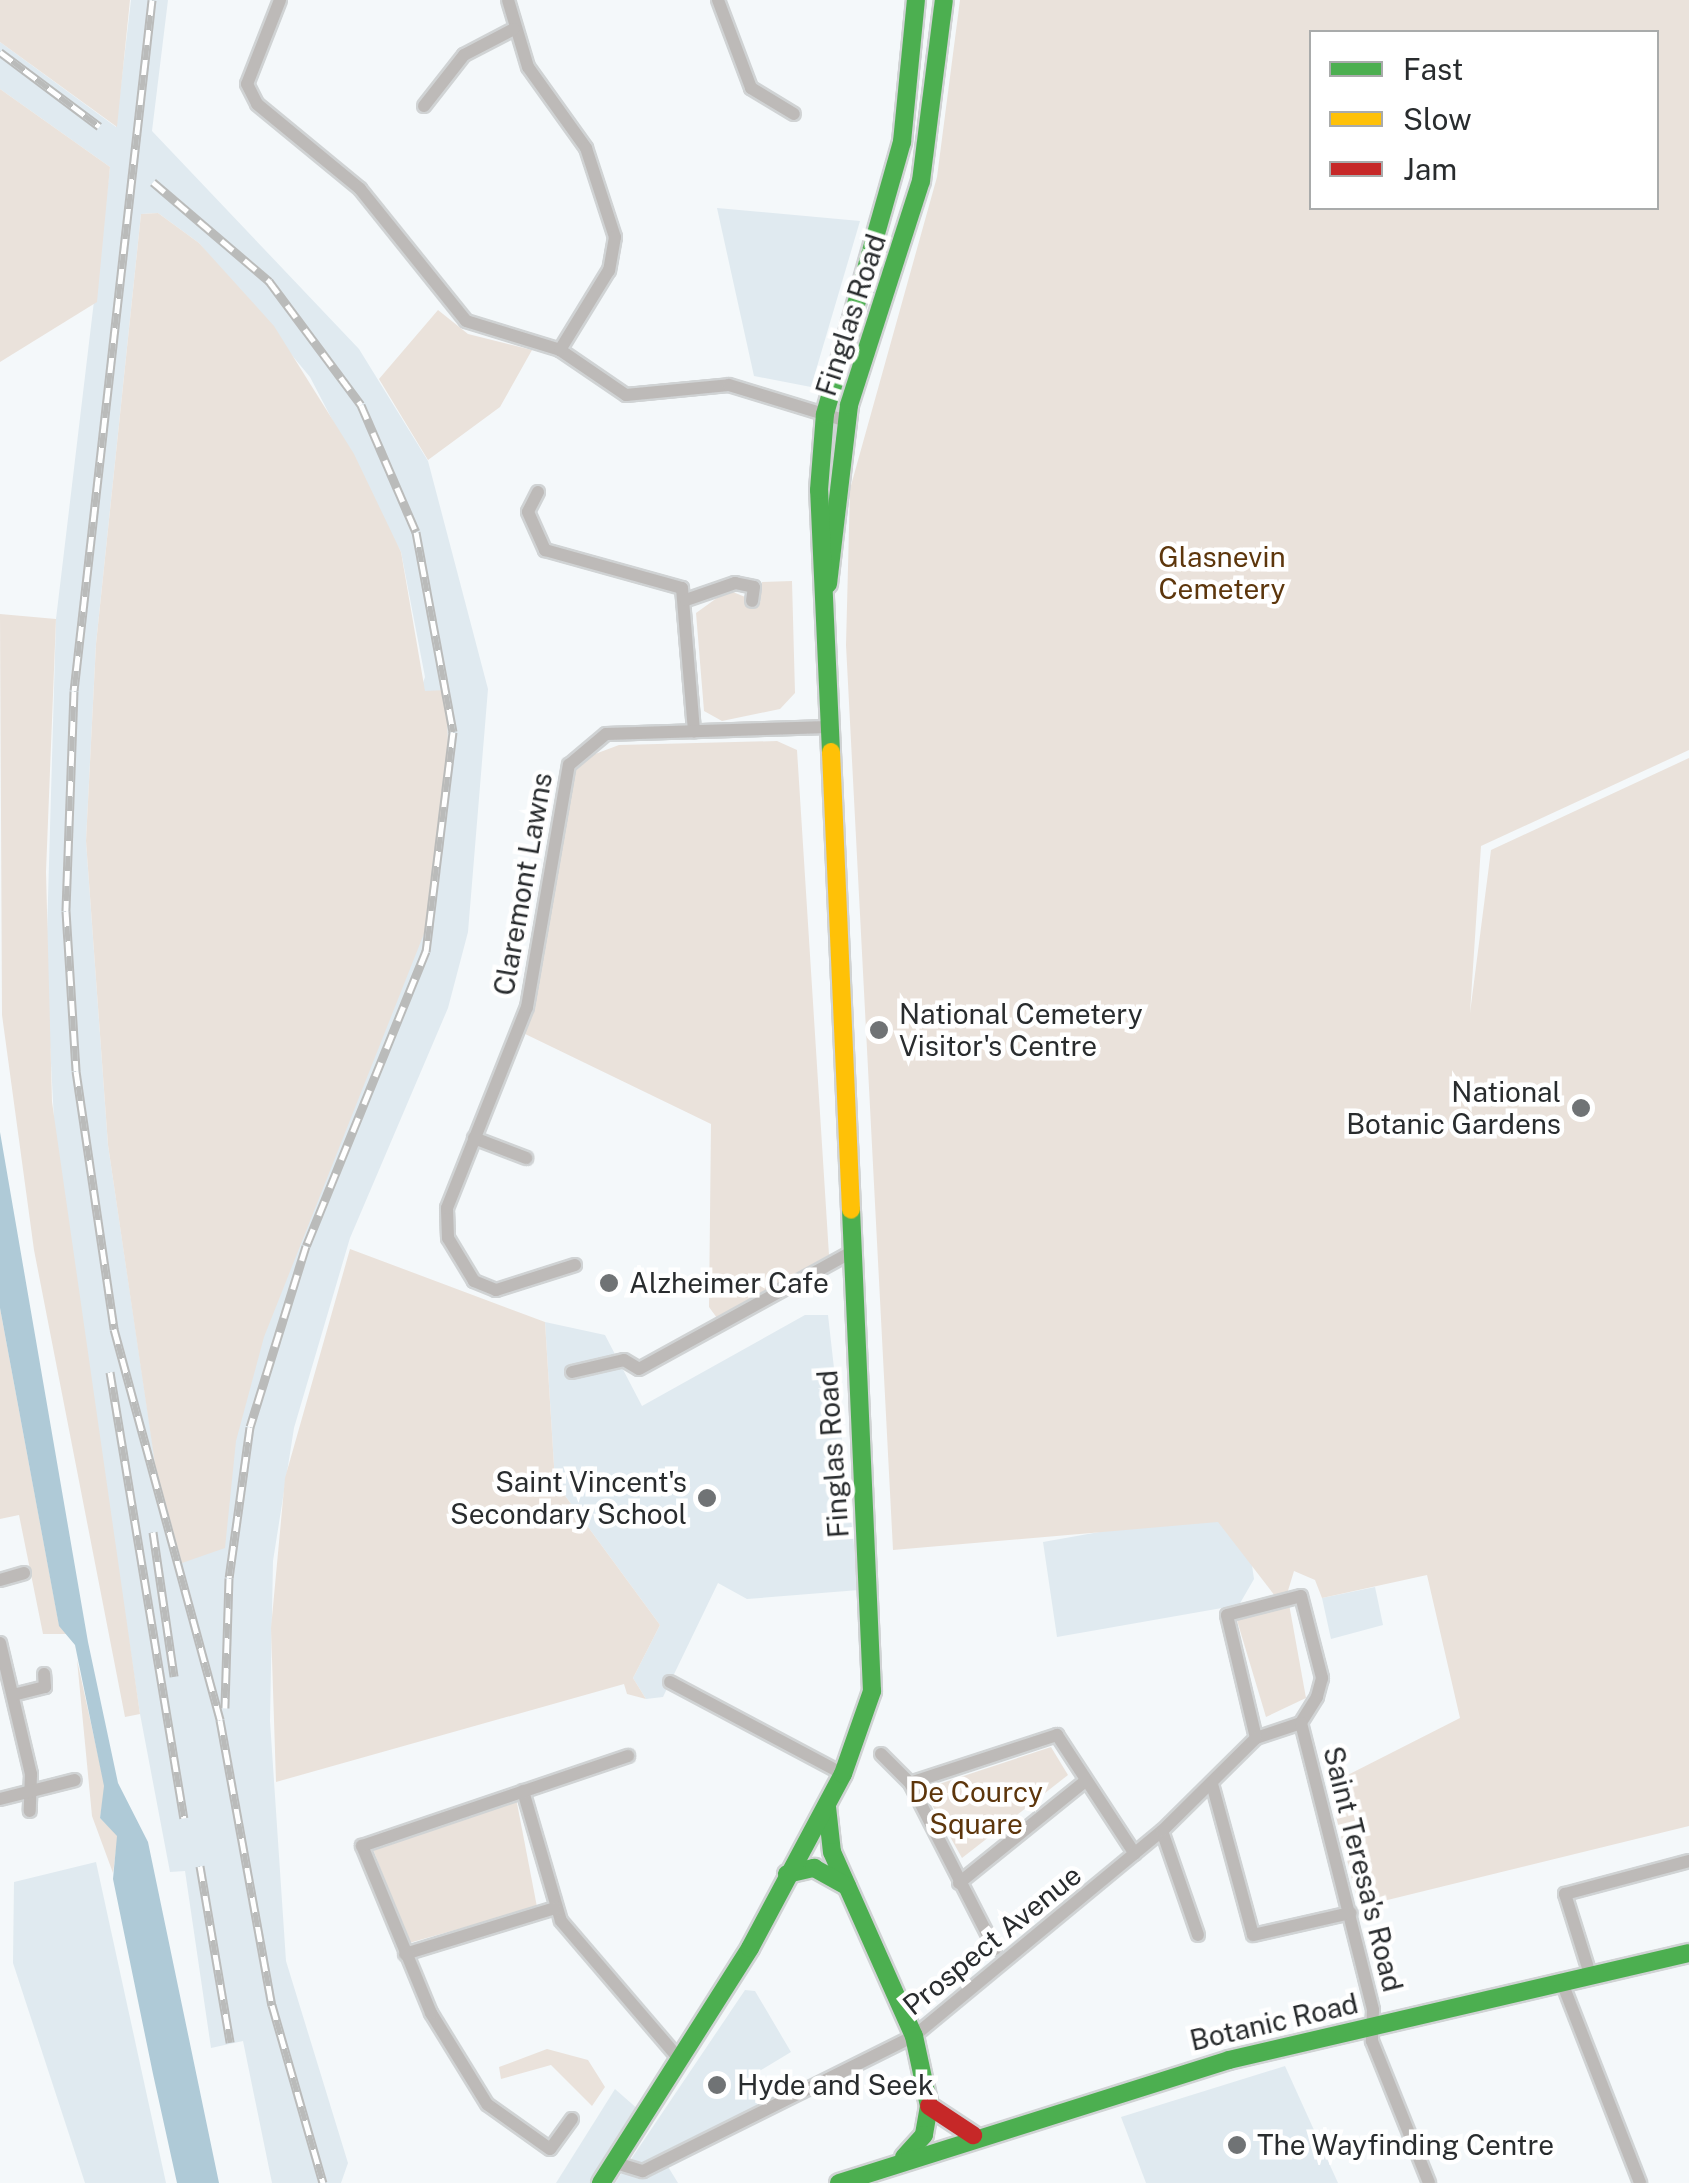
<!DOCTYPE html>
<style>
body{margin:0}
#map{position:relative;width:1689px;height:2183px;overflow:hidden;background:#f4f8fa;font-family:"Public Sans",sans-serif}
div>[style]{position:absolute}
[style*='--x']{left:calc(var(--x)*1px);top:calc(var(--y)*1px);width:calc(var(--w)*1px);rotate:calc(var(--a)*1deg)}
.built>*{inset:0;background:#e0eaf0}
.green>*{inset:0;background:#eae2db}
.water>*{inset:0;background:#afcad7}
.roads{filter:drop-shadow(2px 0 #d0d3d4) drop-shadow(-2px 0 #d0d3d4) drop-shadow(0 2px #d0d3d4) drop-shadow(0 -2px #d0d3d4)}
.street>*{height:12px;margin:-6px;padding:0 6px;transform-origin:6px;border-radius:6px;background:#bdbab8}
.fast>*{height:18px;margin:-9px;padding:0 9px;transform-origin:9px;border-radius:9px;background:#4caf50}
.slow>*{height:18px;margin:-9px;padding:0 9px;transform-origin:9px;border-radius:9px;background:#ffc107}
.jam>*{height:18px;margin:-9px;padding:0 9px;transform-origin:9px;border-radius:9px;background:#c62828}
.rail>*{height:9px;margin-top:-4.5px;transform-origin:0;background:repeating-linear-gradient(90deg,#fff 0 15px,#babbba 0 30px);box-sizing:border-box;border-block:2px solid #babbba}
.dots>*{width:28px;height:28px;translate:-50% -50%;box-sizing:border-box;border:5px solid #fff;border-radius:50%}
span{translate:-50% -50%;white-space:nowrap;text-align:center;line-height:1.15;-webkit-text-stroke:9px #fff;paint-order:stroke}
.street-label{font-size:28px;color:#292c2e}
.park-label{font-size:28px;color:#5d360c}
.poi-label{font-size:28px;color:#292c2e}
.left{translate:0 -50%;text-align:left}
.right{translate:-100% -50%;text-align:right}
.legend{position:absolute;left:1309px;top:30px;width:350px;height:180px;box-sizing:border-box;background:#fff;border:2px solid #a9abab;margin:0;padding:12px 18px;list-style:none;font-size:30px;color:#292c2e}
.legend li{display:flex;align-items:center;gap:20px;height:50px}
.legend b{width:50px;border:2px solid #a9abab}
</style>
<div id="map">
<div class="built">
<i style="clip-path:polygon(evenodd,131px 0,168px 0,152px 131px,359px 349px,428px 461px,488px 689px,468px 932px,448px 1008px,350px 1238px,294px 1428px,273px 1561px,270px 1721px,286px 1961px,348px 2163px,341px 2183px,272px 2183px,243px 2041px,211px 2048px,185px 1871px,170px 1872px,140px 1714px,56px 1158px,46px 968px,56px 619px,110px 167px,0 89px,0 42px,116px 127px,131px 0,158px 213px,199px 243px,310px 377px,401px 552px,425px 677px,155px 1461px,108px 1145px,86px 841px,96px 644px,141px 214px,158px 213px)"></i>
<i style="clip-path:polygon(717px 208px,860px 221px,811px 387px,754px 376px)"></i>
<i style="clip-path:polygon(805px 1315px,828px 1315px,859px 1590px,747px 1599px,718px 1583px,663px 1697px,646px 1699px,633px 1678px,660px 1625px,555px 1482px,545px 1322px,605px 1335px,642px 1406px)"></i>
<i style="clip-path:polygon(1223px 1510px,1250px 1552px,1254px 1579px,1239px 1605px,1057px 1637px,1043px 1542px)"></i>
<i style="clip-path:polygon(1375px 1587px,1383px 1625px,1331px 1639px,1322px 1598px)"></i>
<i style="clip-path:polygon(96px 1862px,166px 2183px,85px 2183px,13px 1963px,14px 1882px)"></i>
<i style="clip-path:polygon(745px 1990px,755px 1991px,791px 2052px,746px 2079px,763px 2117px,667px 2165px,678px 2183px,615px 2183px)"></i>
<i style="clip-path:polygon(1285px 2066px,1338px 2183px,1146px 2183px,1121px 2117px)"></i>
<i style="clip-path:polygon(615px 2089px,640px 2111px,614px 2154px,590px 2183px,556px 2183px)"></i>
</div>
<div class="green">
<i style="clip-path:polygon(0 0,130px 0,117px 127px,0 42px)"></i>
<i style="clip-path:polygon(evenodd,960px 0,1689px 0,1689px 750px,1481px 846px,1470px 1013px,1491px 850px,1689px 758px,1689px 1826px,1359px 1907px,1328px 1785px,1460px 1718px,1427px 1575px,1322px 1598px,1315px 1580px,1294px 1571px,1287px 1594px,1275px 1596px,1218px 1522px,893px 1550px,846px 645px,850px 489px,937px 177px,960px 0,1312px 32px,1656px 32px,1656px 208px,1312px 208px,1312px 32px)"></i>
<i style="clip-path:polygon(0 89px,110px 167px,97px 302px,0 362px)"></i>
<i style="clip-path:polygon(158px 213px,199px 243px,274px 326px,354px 454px,401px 552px,425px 691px,446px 690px,449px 770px,431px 916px,264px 1337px,236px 1441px,225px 1548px,182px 1563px,155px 1464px,108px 1145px,86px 841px,96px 644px,141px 214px)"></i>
<i style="clip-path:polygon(438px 310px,468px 334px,532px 350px,500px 407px,428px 460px,379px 379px)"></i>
<i style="clip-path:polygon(792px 581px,795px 693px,780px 709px,722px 721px,704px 711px,696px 613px,728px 590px,760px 603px,762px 582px)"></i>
<i style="clip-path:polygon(0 614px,56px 619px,46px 872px,52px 1102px,140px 1714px,125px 1717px,34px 1250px,2px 1015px)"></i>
<i style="clip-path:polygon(590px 741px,595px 754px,619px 745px,777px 741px,797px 750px,829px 1255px,717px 1318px,709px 1307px,711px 1124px,519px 1031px,562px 782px)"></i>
<i style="clip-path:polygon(350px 1249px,545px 1322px,555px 1482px,660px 1625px,633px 1678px,646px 1699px,627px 1694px,624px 1684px,276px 1782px,271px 1628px,285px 1478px)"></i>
<i style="clip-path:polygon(0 1308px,59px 1625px,67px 1634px,43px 1634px,19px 1515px,0 1519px)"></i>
<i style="clip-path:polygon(1289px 1604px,1306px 1698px,1266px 1717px,1236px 1617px)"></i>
<i style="clip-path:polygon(77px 1660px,105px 1787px,100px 1818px,118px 1836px,113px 1873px,92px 1816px)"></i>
<i style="clip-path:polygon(1051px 1747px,1068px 1775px,962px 1858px,926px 1794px,930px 1787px)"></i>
<i style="clip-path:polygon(516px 1798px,537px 1907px,409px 1943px,371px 1844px)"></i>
<i style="clip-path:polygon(547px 2049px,588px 2060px,605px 2087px,592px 2106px,551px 2065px,501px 2079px,499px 2067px)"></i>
</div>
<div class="water">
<i style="clip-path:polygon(0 1132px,88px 1642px,118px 1783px,148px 1842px,219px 2183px,177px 2183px,153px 2074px,113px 1879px,117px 1836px,100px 1818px,104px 1786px,75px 1645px,59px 1626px,0 1308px)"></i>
</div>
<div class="roads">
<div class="street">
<i style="--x:280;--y:0;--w:90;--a:111.4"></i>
<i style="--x:247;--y:84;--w:22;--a:63"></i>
<i style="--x:257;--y:104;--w:134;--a:39.5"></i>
<i style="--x:360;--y:189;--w:169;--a:51.2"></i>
<i style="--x:466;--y:321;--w:98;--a:17.1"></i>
<i style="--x:560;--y:350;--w:80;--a:34.3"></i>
<i style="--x:626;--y:395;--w:103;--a:-5.5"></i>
<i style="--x:729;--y:385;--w:123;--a:17"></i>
<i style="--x:508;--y:0;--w:70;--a:73.4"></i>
<i style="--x:528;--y:67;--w:100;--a:54.4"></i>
<i style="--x:586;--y:148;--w:94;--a:72"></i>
<i style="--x:615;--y:237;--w:34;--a:100"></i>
<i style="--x:609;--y:270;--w:94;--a:121.5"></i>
<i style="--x:718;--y:0;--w:94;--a:69.4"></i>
<i style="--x:751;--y:88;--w:50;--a:31.2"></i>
<i style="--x:424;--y:106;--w:65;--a:-51.9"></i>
<i style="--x:464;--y:55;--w:56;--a:-27.5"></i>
<i style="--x:538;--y:492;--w:22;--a:117"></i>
<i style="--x:528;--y:512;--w:42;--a:65.9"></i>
<i style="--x:545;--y:550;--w:142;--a:15.5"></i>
<i style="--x:682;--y:588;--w:144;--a:85.2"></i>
<i style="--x:686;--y:600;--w:52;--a:-19.1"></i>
<i style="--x:735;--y:583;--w:19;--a:12"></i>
<i style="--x:754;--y:587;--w:14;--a:98"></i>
<i style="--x:474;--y:1138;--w:56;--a:21"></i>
<i style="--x:575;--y:1265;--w:83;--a:162.4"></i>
<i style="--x:496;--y:1290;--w:24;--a:-158"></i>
<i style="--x:474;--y:1281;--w:50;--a:-121.2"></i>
<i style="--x:448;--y:1238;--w:30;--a:-92"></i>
<i style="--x:447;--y:1208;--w:216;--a:-68.3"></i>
<i style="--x:527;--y:1007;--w:246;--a:-80.2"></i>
<i style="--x:569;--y:765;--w:48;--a:-40"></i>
<i style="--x:606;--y:734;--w:222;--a:-1.8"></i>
<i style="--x:572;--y:1372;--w:53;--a:-13"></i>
<i style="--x:624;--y:1360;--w:17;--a:31"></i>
<i style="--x:639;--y:1369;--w:239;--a:-28.8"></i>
<i style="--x:0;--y:1580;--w:25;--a:-16"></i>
<i style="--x:1301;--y:1596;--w:85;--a:75.6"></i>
<i style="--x:1322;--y:1678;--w:20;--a:105"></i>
<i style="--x:1317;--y:1697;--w:31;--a:122"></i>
<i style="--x:1301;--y:1723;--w:47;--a:161.6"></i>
<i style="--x:1256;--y:1738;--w:126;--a:-103.3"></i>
<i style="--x:1227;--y:1615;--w:76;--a:-14.4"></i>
<i style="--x:0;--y:1643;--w:135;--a:76.7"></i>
<i style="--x:31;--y:1774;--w:37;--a:92"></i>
<i style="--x:670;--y:1682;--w:196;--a:28"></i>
<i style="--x:13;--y:1695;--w:33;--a:-14"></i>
<i style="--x:45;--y:1687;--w:13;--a:-94"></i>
<i style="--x:1301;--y:1723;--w:296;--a:75.9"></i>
<i style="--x:1373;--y:2010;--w:31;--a:92"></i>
<i style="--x:1372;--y:2041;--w:153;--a:68.1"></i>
<i style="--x:881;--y:1754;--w:41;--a:45"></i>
<i style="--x:1212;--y:1784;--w:156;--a:74.8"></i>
<i style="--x:1253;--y:1935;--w:100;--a:-12.7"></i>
<i style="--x:523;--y:1791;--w:135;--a:73.7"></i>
<i style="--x:561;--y:1921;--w:183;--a:49.4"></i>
<i style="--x:0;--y:1799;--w:77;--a:-14.2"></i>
<i style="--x:1162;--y:1831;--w:110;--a:70.9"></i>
<i style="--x:959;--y:1883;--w:161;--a:-38.9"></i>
<i style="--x:995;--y:1949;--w:186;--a:-117.1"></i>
<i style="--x:910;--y:1783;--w:155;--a:-18.1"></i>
<i style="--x:1057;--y:1735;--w:142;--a:56.8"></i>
<i style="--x:405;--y:1954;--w:157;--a:-17"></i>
<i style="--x:1589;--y:1971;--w:81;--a:-107.3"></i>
<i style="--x:1565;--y:1894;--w:128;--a:-14.9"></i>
<i style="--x:1561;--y:1980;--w:218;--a:68.7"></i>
<i style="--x:572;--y:2119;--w:37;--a:126"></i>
<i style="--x:550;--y:2149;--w:77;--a:-144.5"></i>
<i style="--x:487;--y:2104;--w:107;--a:-121.6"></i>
<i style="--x:431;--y:2013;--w:181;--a:-112.4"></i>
<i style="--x:362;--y:1846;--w:281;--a:-18.7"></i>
<i style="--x:616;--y:2163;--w:28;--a:17"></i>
<i style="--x:643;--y:2171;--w:303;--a:-26.5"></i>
<i style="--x:914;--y:2036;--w:322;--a:-39.6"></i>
<i style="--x:1162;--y:1831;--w:132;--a:-44.7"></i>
</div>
<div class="fast">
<i style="--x:828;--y:584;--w:180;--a:-83.3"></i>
<i style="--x:849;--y:405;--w:235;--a:-72.2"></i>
<i style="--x:921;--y:181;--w:182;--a:-82.8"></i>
<i style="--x:831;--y:752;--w:262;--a:-92.6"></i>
<i style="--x:819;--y:490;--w:76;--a:-85.5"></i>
<i style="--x:825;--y:414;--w:283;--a:-74.2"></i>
<i style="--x:902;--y:142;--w:143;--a:-84.4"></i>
<i style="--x:827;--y:1807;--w:45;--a:83.7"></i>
<i style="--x:832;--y:1852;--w:201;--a:66"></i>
<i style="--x:914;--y:2036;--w:72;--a:77.9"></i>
<i style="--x:929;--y:2106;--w:29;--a:100"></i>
<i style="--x:924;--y:2135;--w:30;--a:132"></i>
<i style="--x:787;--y:1874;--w:28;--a:-13"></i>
<i style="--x:814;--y:1868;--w:38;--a:29"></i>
<i style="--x:601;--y:2183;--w:278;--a:-57.6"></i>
<i style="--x:750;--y:1948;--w:197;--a:-61.9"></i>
<i style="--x:843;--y:1774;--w:88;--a:-70.7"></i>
<i style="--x:872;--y:1691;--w:481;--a:-92.5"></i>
<i style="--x:839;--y:2183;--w:409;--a:-17.5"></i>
<i style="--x:1229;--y:2060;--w:472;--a:-13.1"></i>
</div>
<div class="slow">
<i style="--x:831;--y:752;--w:458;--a:87.5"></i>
</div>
<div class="jam">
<i style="--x:929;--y:2106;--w:53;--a:33.4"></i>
</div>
</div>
<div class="rail">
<i style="--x:152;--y:0;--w:695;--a:96.44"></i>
<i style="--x:74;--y:691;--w:220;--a:92.1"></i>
<i style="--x:66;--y:911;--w:160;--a:86.4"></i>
<i style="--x:76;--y:1071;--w:261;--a:81.6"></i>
<i style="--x:114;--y:1329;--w:405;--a:74.8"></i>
<i style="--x:220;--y:1720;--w:290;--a:79.7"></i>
<i style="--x:272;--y:2005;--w:185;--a:74"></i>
<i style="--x:0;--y:52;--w:124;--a:36.8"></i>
<i style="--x:153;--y:182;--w:153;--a:40.5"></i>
<i style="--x:269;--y:281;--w:154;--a:53.4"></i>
<i style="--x:361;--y:405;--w:138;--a:66.6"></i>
<i style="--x:416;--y:532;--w:203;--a:79.5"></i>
<i style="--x:453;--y:732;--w:221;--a:97"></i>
<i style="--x:426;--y:951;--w:318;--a:112.1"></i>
<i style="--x:306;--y:1246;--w:189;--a:107.2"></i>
<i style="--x:250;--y:1427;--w:152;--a:97.9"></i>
<i style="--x:229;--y:1578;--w:130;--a:91.8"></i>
<i style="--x:110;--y:1372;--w:452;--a:80.6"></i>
<i style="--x:153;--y:1532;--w:146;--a:81.7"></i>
<i style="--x:200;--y:1866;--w:179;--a:80.3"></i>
</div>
<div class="dots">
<i style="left:879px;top:1030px;background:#707375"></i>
<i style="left:1581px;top:1108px;background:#707375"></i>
<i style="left:609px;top:1283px;background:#707375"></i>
<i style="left:707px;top:1498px;background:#707375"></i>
<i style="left:717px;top:2085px;background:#707375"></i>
<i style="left:1237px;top:2145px;background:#707375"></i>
</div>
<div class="street-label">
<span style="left:851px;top:315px;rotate:-72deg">Finglas Road</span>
<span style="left:523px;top:884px;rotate:-80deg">Claremont Lawns</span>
<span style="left:833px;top:1454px;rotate:-94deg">Finglas Road</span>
<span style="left:1363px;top:1869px;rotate:76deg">Saint Teresa's Road</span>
<span style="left:992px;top:1940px;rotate:-39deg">Prospect Avenue</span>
<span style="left:1274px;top:2022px;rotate:-13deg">Botanic Road</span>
</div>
<div class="park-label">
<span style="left:1222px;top:573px">Glasnevin<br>Cemetery</span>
<span style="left:976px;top:1808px">De Courcy<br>Square</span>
</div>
<div class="poi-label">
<span class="left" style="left:899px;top:1030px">National Cemetery<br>Visitor's Centre</span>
<span class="right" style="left:1561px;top:1108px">National<br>Botanic Gardens</span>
<span class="left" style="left:629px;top:1283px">Alzheimer Cafe</span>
<span class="right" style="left:687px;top:1498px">Saint Vincent's<br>Secondary School</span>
<span class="left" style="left:737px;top:2085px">Hyde and Seek</span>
<span class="left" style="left:1257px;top:2145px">The Wayfinding Centre</span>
</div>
<ul class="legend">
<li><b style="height:12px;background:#4caf50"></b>Fast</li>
<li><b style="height:12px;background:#ffc107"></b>Slow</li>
<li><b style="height:12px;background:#c62828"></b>Jam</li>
</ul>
</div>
